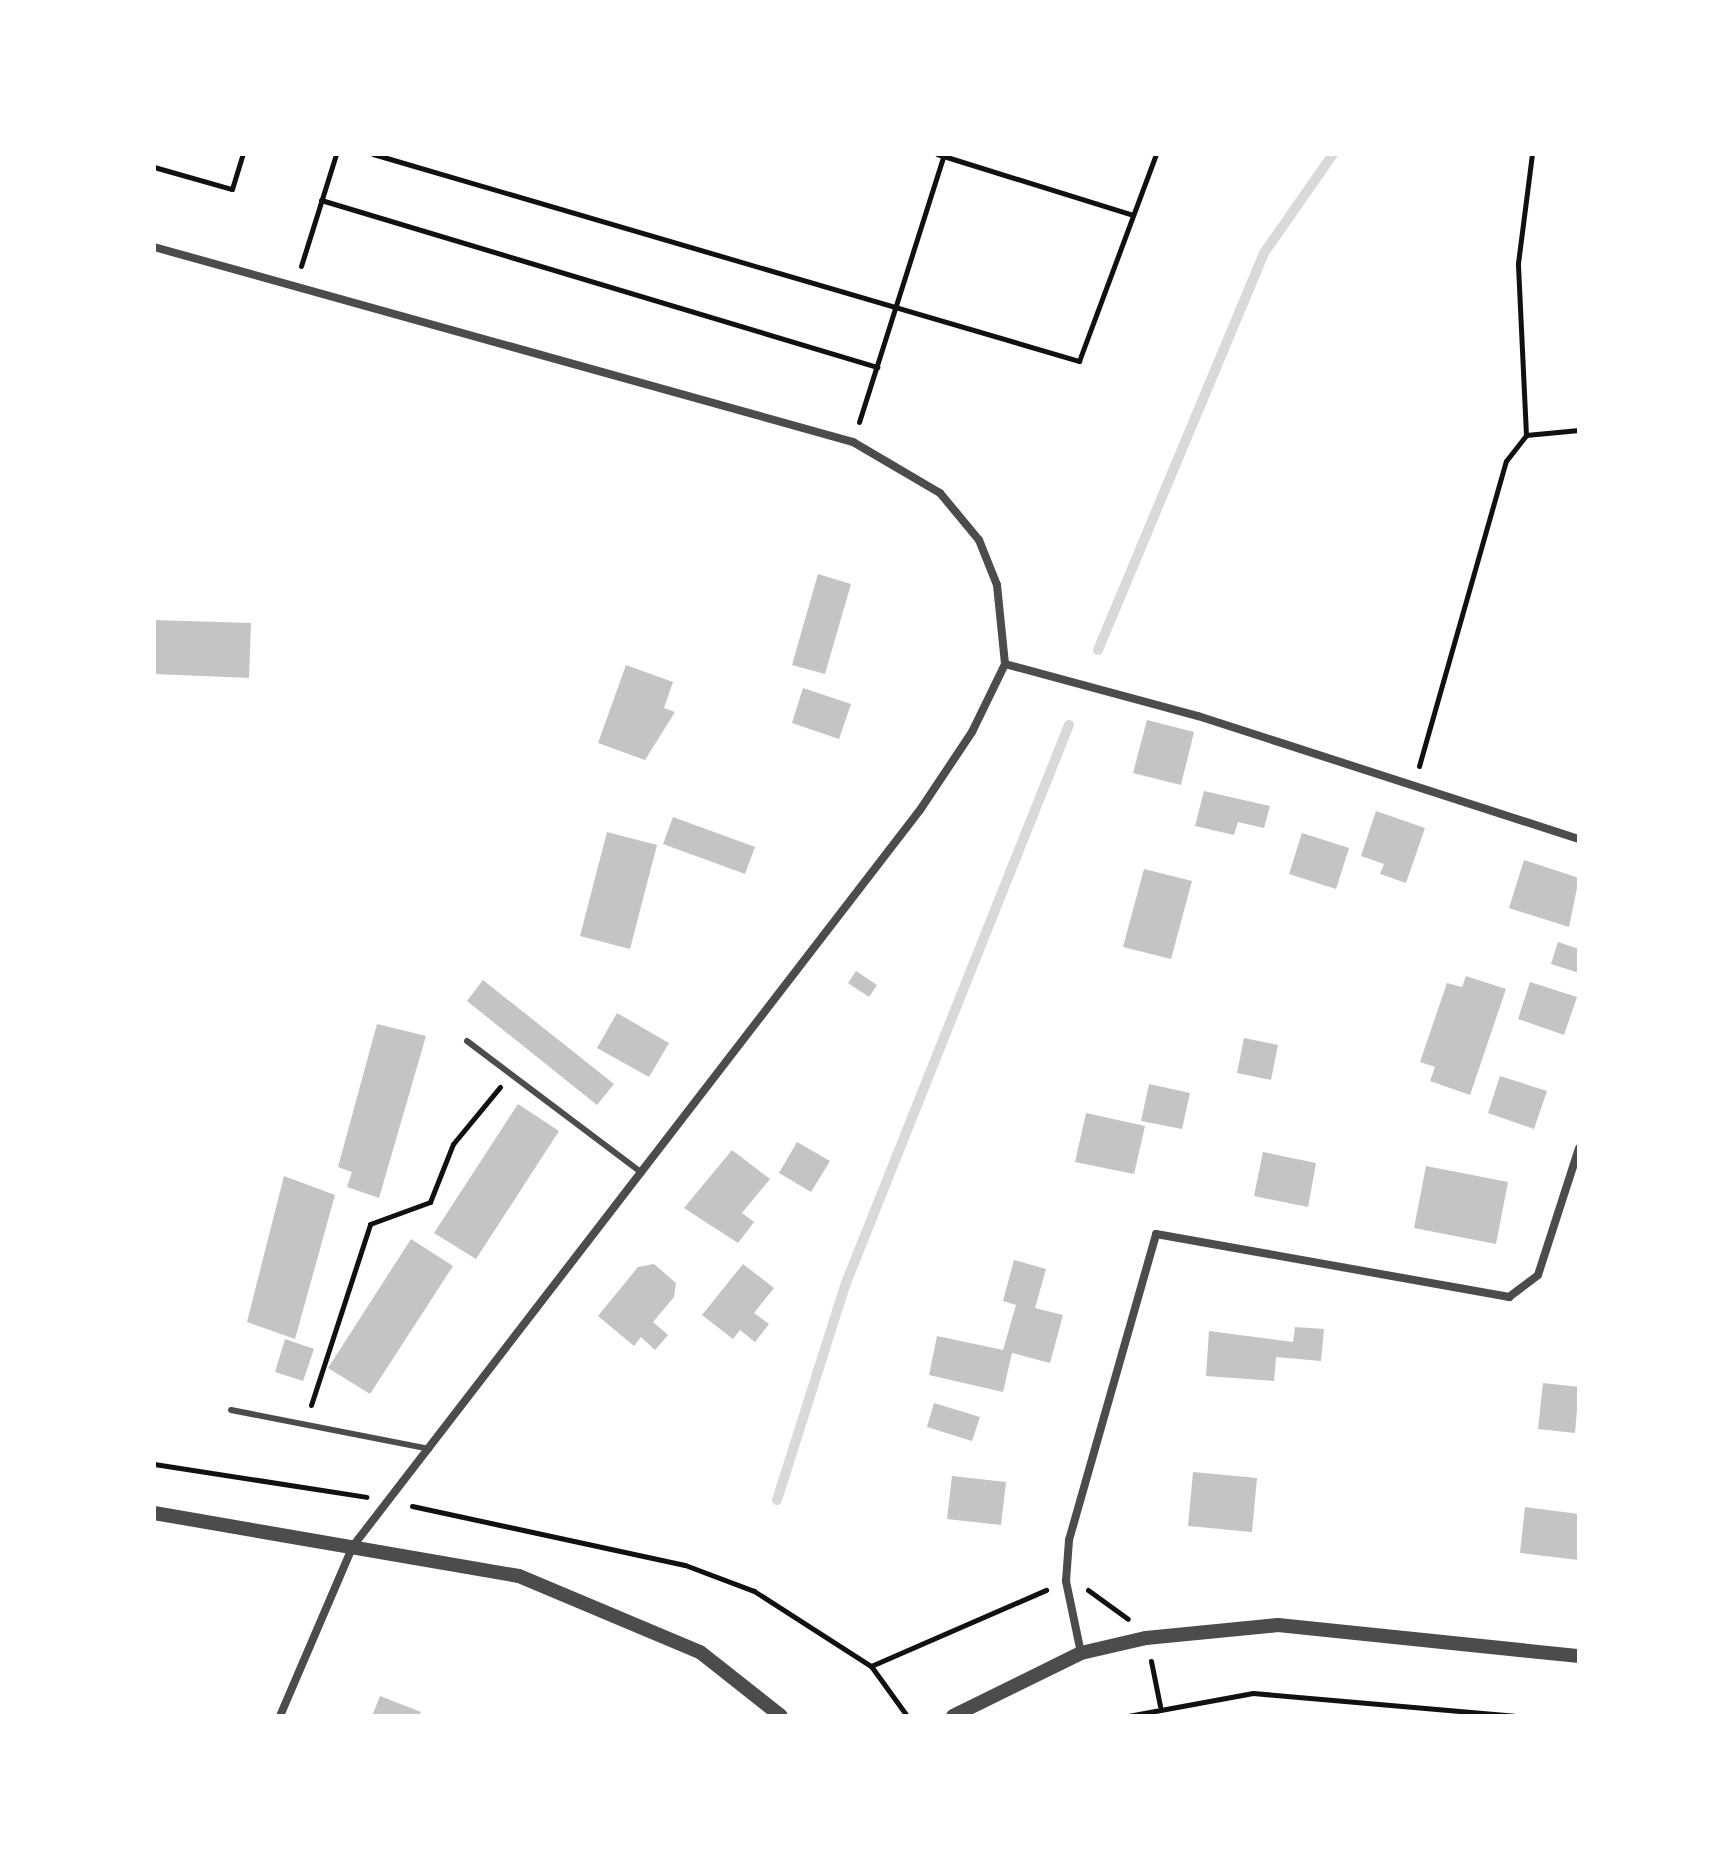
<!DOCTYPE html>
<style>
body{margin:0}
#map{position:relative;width:1733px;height:1870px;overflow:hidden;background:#fff;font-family:"Golos Text",sans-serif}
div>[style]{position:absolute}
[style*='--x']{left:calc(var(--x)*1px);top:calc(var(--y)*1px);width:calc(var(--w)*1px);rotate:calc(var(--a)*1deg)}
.stream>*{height:10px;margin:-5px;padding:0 5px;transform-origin:5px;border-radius:5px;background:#d9d9d9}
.building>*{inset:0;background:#c4c4c4}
.path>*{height:5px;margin:-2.5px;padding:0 2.5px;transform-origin:2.5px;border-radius:2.5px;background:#111}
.service>*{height:6px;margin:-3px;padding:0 3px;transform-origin:3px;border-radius:3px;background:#4c4c4c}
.minor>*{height:8px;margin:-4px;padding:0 4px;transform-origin:4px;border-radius:4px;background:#4c4c4c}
.tertiary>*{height:14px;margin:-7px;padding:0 7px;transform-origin:7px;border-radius:7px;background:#4c4c4c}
span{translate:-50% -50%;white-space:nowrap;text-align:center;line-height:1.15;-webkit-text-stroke:6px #fff;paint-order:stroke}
.frame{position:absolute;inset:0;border:156px solid #fff;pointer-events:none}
</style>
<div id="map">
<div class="stream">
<i style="--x:1098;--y:650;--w:430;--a:-67.3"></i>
<i style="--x:1264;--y:253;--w:121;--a:-55.1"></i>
<i style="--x:777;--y:1500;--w:228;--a:-72.4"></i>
<i style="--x:846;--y:1283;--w:601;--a:-68.22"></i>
</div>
<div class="building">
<i style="clip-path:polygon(818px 574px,851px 584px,825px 674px,792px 665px)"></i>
<i style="clip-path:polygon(154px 620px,251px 623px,249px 678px,154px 674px)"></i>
<i style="clip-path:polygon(626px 665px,673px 682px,664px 708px,675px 712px,645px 760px,598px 743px)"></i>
<i style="clip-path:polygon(803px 688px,851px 704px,839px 739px,792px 723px)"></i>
<i style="clip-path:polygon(1147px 720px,1194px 732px,1181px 785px,1133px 773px)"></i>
<i style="clip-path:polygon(1204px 791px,1270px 806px,1264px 828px,1238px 822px,1234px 835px,1195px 826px)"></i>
<i style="clip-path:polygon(1376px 811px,1425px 828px,1406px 883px,1380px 874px,1384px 864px,1361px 856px)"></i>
<i style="clip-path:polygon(673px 817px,755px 847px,745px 874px,663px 844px)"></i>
<i style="clip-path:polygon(607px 832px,657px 845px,630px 949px,580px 936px)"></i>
<i style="clip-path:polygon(1302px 833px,1349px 848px,1336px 889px,1289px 874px)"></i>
<i style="clip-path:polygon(1524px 860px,1579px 878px,1569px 927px,1509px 908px)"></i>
<i style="clip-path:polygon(1144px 869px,1192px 881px,1171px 959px,1123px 947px)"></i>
<i style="clip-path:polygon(1558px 942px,1579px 949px,1579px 973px,1551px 964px)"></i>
<i style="clip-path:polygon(856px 971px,877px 985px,869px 997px,848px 983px)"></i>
<i style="clip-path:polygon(1466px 976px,1506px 989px,1470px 1095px,1430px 1081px,1435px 1067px,1420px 1062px,1447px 983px,1462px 987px)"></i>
<i style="clip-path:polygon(483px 980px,614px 1084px,597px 1105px,467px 1001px)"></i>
<i style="clip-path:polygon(1530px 982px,1577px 997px,1564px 1035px,1518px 1019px)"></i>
<i style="clip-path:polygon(617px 1013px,669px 1043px,649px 1077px,597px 1048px)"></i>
<i style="clip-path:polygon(377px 1024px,426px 1036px,379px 1198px,347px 1187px,352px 1172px,338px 1167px)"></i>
<i style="clip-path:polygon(1244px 1038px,1278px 1045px,1271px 1080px,1237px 1073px)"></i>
<i style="clip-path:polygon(1500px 1076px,1547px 1091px,1534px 1129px,1488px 1113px)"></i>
<i style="clip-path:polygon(1149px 1084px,1190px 1093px,1182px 1129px,1141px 1121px)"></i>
<i style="clip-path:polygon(518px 1104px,559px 1131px,476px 1259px,434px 1233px)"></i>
<i style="clip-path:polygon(1086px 1113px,1145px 1126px,1134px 1174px,1075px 1162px)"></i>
<i style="clip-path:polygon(797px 1142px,830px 1161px,811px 1192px,779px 1173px)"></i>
<i style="clip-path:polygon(732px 1150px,770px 1179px,742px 1213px,754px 1222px,738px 1243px,684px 1208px)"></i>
<i style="clip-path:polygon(1263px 1152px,1316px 1163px,1308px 1207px,1254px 1196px)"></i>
<i style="clip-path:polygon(1426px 1166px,1508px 1182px,1496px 1244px,1414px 1228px)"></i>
<i style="clip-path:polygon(284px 1176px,335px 1195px,295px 1339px,247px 1322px)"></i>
<i style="clip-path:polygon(411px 1239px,453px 1266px,370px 1394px,328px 1368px)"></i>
<i style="clip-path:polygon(1014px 1260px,1046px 1269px,1035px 1308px,1063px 1315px,1050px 1363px,1012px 1353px,1003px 1392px,929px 1375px,937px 1336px,1003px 1350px,1016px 1305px,1003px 1301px)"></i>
<i style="clip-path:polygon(654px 1264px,676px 1283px,674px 1297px,653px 1322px,668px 1335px,655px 1350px,641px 1337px,634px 1346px,598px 1316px,638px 1267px)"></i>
<i style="clip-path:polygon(743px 1264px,774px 1288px,754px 1313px,769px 1324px,755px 1342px,740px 1330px,733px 1339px,702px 1315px)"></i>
<i style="clip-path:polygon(1295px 1327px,1324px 1329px,1321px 1361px,1276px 1357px,1274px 1381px,1206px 1376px,1209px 1331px,1293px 1342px)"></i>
<i style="clip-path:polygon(285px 1339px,314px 1349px,303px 1381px,275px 1372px)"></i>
<i style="clip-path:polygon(1543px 1383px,1579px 1387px,1575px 1433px,1538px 1429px)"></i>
<i style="clip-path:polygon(934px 1403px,980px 1417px,972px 1441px,927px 1427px)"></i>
<i style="clip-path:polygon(1193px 1472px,1257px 1478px,1252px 1532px,1188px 1526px)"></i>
<i style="clip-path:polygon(952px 1476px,1006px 1482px,1001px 1525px,947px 1519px)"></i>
<i style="clip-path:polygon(1525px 1507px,1579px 1514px,1579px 1560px,1520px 1553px)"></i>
<i style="clip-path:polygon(380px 1696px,421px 1712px,419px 1716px,372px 1716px)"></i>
</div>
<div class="path">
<i style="--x:373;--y:154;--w:736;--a:16.34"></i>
<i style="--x:1079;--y:361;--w:221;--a:-69.6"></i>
<i style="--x:937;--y:154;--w:205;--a:17.3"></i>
<i style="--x:154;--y:167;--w:81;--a:15.8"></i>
<i style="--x:232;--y:189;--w:37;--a:-73"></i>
<i style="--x:321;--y:200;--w:581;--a:16.72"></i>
<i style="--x:301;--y:266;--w:117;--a:-72.6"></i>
<i style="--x:859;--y:422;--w:281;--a:-72.4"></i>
<i style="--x:1526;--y:435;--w:172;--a:-92.7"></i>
<i style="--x:1518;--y:263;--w:110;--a:-82.7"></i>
<i style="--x:1419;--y:766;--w:317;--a:-74.1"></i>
<i style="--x:1506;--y:461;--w:33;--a:-52"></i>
<i style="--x:1526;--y:435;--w:53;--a:-5.4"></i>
<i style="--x:311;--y:1405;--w:190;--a:-71.9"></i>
<i style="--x:370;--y:1224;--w:64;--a:-20.1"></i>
<i style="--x:430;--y:1202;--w:62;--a:-68.4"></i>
<i style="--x:453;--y:1144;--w:74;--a:-50.5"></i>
<i style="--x:154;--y:1464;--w:215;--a:8.8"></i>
<i style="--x:412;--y:1506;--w:279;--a:12.2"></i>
<i style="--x:685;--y:1565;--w:74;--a:20.6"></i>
<i style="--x:754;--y:1591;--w:139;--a:32.7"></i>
<i style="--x:871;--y:1666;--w:62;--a:54.2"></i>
<i style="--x:1088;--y:1590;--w:49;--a:35.9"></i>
<i style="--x:1151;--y:1661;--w:46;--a:78.7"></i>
<i style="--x:871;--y:1666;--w:191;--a:-23.5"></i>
<i style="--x:1128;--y:1716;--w:127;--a:-10.4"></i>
<i style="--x:1253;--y:1693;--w:262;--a:5"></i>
</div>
<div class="service">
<i style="--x:467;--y:1041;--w:219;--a:37"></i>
<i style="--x:231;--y:1410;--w:202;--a:11.1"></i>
</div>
<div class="minor">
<i style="--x:154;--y:247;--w:726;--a:15.59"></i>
<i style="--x:853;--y:442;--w:101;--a:30.4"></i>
<i style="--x:940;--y:493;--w:61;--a:50.3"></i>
<i style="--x:979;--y:540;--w:48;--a:68.2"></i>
<i style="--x:997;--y:585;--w:79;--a:84.2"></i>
<i style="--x:1005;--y:664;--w:200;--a:15.1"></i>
<i style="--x:1198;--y:716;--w:400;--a:17.9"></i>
<i style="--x:1081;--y:1653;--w:74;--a:-101.8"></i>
<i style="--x:1066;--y:1581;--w:41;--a:-85.8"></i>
<i style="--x:1069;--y:1540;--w:318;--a:-74.1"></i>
<i style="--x:1156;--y:1234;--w:359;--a:10.1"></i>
<i style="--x:1509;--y:1297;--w:36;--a:-37"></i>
<i style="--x:1538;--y:1275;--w:133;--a:-72.1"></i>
<i style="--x:280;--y:1716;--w:185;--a:-66.8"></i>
<i style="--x:353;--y:1546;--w:929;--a:-52.39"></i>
<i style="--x:920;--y:810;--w:94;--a:-56.3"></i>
<i style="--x:972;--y:732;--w:76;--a:-64.1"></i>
</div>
<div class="tertiary">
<i style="--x:154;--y:1513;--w:370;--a:9.8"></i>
<i style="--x:519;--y:1576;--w:196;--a:22.8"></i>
<i style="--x:700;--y:1652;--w:103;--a:38.3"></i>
<i style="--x:953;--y:1716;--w:143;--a:-26.2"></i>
<i style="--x:1081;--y:1653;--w:67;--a:-13"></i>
<i style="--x:1146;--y:1638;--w:133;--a:-5.6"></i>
<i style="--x:1278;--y:1625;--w:303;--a:5.9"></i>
</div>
<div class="frame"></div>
</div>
